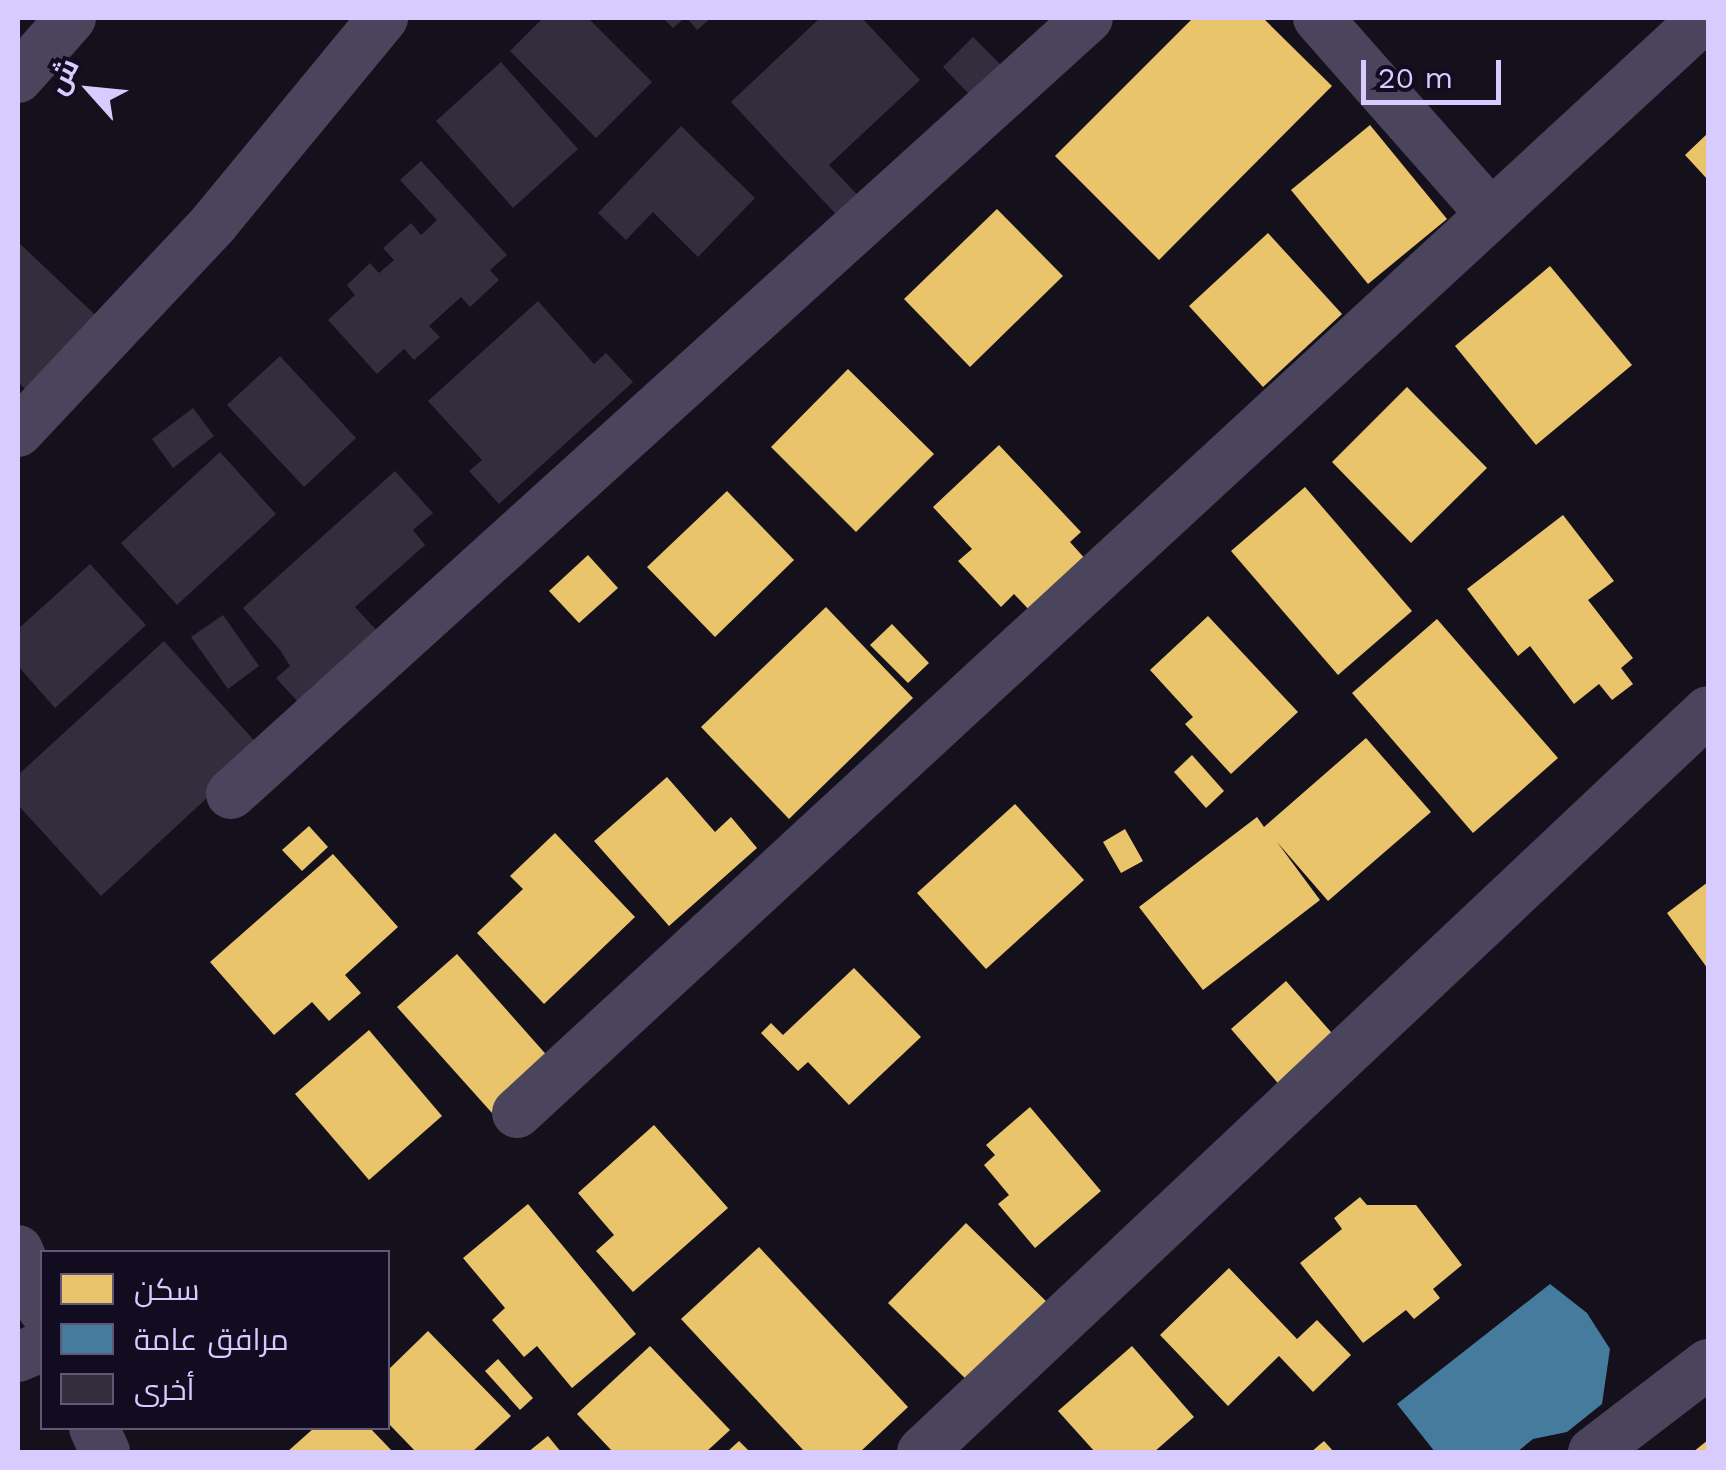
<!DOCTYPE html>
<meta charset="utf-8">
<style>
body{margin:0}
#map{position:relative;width:1726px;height:1470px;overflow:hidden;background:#14101c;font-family:"Work Sans",Cairo,sans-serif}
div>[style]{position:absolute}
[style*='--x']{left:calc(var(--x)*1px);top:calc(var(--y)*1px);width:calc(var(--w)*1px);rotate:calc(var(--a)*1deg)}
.homes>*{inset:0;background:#e9c46a}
.public>*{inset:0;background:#457b9d}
.building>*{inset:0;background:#322e3e}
.minor>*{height:50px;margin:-25px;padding:0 25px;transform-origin:25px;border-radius:25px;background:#4a455d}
span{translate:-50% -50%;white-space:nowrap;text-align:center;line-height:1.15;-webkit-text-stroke:10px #120c20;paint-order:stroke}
.frame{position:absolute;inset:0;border:20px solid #d7cbff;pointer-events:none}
.legend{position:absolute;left:40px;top:1250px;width:350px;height:180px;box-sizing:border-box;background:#120c20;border:2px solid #615879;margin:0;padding:12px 18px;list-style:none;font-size:30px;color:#d7cbff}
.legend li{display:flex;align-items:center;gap:20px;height:50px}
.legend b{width:50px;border:2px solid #615879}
.north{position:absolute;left:40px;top:40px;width:100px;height:100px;-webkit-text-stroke:8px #120c20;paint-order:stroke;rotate:297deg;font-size:28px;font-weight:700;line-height:40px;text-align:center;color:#d7cbff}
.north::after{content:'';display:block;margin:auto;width:35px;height:45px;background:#d7cbff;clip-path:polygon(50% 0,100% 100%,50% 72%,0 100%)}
.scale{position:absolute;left:1361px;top:60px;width:140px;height:45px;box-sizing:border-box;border:5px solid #d7cbff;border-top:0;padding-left:12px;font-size:30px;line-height:35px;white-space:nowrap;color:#d7cbff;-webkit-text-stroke:8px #120c20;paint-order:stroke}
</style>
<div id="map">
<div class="homes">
<i style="clip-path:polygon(1193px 18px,1263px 18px,1332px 86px,1159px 260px,1055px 156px)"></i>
<i style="clip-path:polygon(1370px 125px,1447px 219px,1368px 284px,1291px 190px)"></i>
<i style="clip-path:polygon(1708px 133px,1708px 180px,1685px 155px)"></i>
<i style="clip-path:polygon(997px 209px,1063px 276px,970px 367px,904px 299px)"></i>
<i style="clip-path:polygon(1268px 233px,1342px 314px,1263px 387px,1189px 306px)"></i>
<i style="clip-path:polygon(1550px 266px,1632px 365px,1536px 445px,1455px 346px)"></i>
<i style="clip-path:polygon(848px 369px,934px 454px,856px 532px,771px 447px)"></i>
<i style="clip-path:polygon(1407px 387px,1487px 468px,1411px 543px,1332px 462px)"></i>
<i style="clip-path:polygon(999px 445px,1081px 532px,1070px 542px,1088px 562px,1033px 614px,1014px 594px,1001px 607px,958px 561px,972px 549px,933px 507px)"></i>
<i style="clip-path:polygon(1305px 487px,1412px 611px,1338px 675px,1231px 551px)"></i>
<i style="clip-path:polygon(727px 491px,794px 560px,715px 637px,647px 567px)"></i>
<i style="clip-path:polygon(1563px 515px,1614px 581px,1588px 600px,1633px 658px,1621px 668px,1633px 684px,1612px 700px,1599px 684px,1574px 704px,1530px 646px,1518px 656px,1467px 589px)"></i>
<i style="clip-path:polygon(588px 555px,618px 588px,579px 623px,549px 591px)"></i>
<i style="clip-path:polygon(826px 607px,913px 698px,789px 819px,701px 727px)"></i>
<i style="clip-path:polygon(1208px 616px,1298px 712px,1231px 774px,1185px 724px,1193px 717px,1150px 670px)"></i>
<i style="clip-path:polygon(1437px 619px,1558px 758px,1473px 833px,1352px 693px)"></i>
<i style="clip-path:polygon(892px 624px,929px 663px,908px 683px,870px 645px)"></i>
<i style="clip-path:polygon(1366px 738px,1431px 812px,1328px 901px,1277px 842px,1320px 900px,1203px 990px,1139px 907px,1257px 817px,1264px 827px)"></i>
<i style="clip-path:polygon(1192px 755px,1224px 791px,1206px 808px,1174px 772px)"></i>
<i style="clip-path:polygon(667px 777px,715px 832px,731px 817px,757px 848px,669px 926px,594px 841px)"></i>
<i style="clip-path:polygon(1015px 804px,1084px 880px,986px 969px,917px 893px)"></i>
<i style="clip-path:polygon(309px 826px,328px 847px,302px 871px,282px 850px)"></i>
<i style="clip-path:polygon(1125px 829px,1143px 861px,1121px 873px,1103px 842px)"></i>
<i style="clip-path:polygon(555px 833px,635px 917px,544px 1004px,477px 933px,523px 889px,510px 876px)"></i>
<i style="clip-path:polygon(333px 854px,398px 927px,345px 975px,361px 993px,329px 1021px,312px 1002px,274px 1035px,210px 962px)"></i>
<i style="clip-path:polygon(1708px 882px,1708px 969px,1667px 913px)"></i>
<i style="clip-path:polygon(457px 954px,551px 1060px,492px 1113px,397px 1007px)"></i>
<i style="clip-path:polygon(854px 968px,921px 1037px,849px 1105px,808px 1062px,798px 1071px,761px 1033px,771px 1023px,783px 1035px)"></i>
<i style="clip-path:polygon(1286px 981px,1338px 1040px,1282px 1088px,1231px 1029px)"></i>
<i style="clip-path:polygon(369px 1030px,442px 1116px,369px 1180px,295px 1094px)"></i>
<i style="clip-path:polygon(1030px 1107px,1101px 1191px,1035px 1248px,998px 1204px,1009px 1195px,984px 1165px,995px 1155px,986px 1145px)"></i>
<i style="clip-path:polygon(654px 1125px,728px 1208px,633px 1292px,596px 1251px,614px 1235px,578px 1193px)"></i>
<i style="clip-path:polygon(1360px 1197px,1367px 1205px,1416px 1205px,1462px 1265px,1433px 1289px,1440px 1298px,1414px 1319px,1406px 1310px,1363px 1343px,1300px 1263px,1342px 1229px,1334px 1218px)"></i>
<i style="clip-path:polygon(528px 1204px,636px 1334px,572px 1388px,537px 1346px,524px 1357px,492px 1320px,505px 1308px,463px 1258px)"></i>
<i style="clip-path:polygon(966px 1223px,1049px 1304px,971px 1384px,888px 1303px)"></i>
<i style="clip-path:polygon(759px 1247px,908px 1407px,860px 1452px,805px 1452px,681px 1319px)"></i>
<i style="clip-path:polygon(1229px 1268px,1297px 1339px,1317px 1320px,1351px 1355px,1313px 1392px,1279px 1356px,1228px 1406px,1160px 1335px)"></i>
<i style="clip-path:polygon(428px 1331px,511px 1416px,472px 1452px,416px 1452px,388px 1423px,388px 1370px)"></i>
<i style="clip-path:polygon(650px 1346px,730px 1430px,706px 1452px,613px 1452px,577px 1414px)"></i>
<i style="clip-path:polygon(1132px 1346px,1194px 1417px,1154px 1452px,1095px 1452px,1058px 1411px)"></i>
<i style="clip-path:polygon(498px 1359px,533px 1398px,520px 1410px,485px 1371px)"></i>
<i style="clip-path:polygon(314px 1428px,370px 1428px,393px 1452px,287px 1452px)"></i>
<i style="clip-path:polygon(548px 1436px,561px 1452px,528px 1452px)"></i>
<i style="clip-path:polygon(1708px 1440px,1708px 1452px,1693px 1452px)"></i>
<i style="clip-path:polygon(739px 1441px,750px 1452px,727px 1452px)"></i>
<i style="clip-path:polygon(1324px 1441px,1334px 1452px,1311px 1452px)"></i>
</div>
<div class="public">
<i style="clip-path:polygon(1550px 1284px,1587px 1313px,1610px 1349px,1602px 1404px,1567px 1432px,1533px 1439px,1517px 1452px,1435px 1452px,1397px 1404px)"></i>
</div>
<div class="building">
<i style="clip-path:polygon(543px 18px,588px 18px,652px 82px,596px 138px,510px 51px)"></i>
<i style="clip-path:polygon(663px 18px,685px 18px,673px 28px)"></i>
<i style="clip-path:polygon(687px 18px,711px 18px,697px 30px)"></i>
<i style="clip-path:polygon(820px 18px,862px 18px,920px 80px,829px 165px,868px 206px,847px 226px,731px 102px)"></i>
<i style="clip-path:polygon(973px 37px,1002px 66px,971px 96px,943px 67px)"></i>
<i style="clip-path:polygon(501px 62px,578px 149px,513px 208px,436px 121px)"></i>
<i style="clip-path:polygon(681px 126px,755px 198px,698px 257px,653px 212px,626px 240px,598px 213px)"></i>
<i style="clip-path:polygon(421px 161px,507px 255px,490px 270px,499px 280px,470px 307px,461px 297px,429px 326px,440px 337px,414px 360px,404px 349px,377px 374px,328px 320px,355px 295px,347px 285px,370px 263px,379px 273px,394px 260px,383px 248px,411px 223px,421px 235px,437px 220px,400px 180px)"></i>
<i style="clip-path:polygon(18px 242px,107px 326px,37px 401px,18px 382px)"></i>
<i style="clip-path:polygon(538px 301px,594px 364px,606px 353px,633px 382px,499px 504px,469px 471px,482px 460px,428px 401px)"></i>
<i style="clip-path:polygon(280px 356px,356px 438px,304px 487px,227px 405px)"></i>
<i style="clip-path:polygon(193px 408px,214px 436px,173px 468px,152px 439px)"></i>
<i style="clip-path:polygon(220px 452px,276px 514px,177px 605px,121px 543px)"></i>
<i style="clip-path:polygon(395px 471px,433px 513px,413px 530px,425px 545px,355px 607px,390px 645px,312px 717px,276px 678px,290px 666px,280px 650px,243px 608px)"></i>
<i style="clip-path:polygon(90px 564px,146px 625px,55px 708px,18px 666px,18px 629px)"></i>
<i style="clip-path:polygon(223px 615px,259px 666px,228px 689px,191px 637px)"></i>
<i style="clip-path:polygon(164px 641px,261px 748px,101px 896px,18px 805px,18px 775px)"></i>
</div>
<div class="minor">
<i style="--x:1318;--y:18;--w:259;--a:48.6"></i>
<i style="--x:18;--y:78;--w:80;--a:-48.5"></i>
<i style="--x:18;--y:432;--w:287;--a:-46.8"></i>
<i style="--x:214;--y:223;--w:266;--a:-50.5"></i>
<i style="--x:231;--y:794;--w:1156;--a:-42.16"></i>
<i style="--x:517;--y:1113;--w:1615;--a:-42.69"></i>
<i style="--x:18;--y:1250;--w:63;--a:67.5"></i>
<i style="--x:18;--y:1357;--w:26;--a:-23"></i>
<i style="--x:94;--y:1428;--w:26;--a:65"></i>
<i style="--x:922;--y:1452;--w:1080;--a:-43.31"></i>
<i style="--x:1593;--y:1452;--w:145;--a:-37.4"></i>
</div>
<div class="frame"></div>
<ul class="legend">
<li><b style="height:28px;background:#e9c46a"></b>سكن</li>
<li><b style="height:28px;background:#457b9d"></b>مرافق عامة</li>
<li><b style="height:28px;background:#322e3e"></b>أخرى</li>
</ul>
<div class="north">ش</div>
<div class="scale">20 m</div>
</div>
